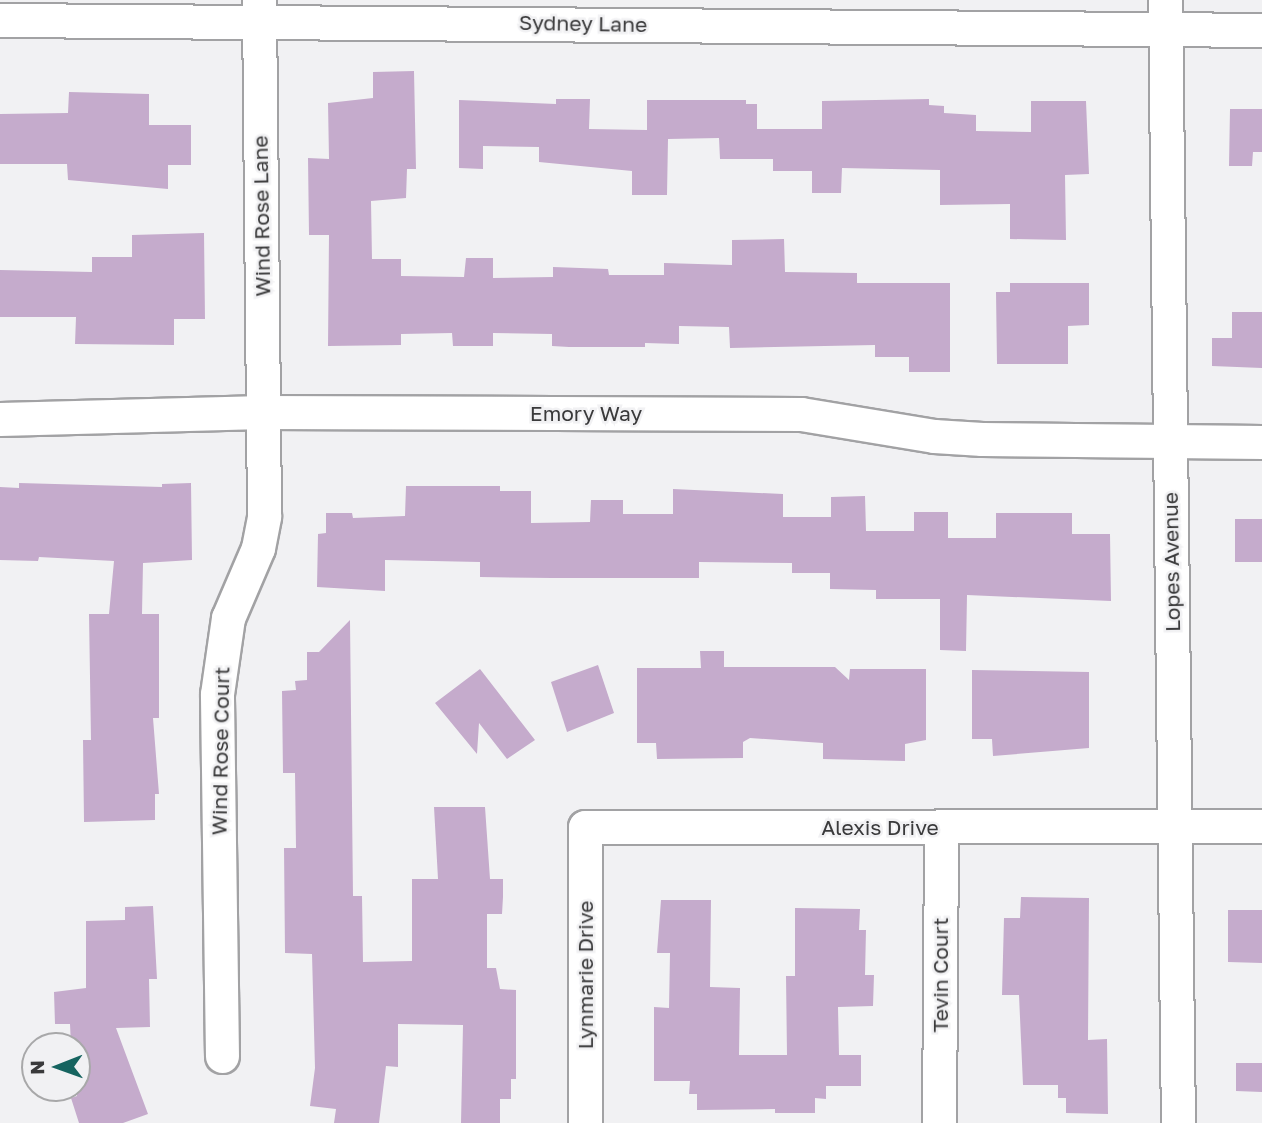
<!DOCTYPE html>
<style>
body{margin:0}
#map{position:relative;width:1262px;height:1123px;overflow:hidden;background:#f1f1f3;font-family:"Golos Text",sans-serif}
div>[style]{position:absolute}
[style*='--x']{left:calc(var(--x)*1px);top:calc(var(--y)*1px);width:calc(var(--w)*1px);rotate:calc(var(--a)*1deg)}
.building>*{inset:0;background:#c5abcc}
.roads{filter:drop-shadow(2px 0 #a2a2a4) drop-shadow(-2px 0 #a2a2a4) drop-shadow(0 2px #a2a2a4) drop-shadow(0 -2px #a2a2a4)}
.minor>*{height:33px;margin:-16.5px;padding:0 16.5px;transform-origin:16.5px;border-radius:16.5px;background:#fff}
span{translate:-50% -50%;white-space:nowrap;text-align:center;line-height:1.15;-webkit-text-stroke:5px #f1f1f3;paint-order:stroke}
.street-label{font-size:21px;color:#3a3a3b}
.north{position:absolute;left:21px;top:1032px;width:70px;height:70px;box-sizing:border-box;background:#f1f1f3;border:2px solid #a8a8a9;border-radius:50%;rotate:269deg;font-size:19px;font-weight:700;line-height:28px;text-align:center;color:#3a3a3b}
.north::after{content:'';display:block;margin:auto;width:24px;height:32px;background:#166460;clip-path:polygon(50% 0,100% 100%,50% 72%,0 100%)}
</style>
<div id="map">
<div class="building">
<i style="clip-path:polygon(414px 71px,416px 169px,407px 169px,406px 198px,371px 201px,372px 259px,401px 259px,401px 276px,464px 277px,466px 258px,493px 258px,493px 278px,553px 277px,553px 267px,608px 269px,609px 275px,664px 275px,664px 263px,732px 265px,732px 240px,784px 239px,785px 272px,857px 273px,857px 283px,950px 283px,950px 372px,909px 372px,909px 357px,875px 357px,875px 345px,730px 348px,729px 327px,679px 326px,679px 344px,645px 343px,645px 347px,569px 347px,552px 346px,552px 334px,493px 333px,493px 346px,453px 346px,452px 333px,401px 334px,401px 345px,328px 346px,329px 235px,309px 235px,308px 158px,329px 159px,328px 103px,373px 98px,373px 72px)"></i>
<i style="clip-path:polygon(69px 92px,149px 94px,149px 125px,191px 125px,191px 165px,168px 165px,168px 189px,68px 180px,67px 164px,0 164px,0 114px,68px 113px)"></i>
<i style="clip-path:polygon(556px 99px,590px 99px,589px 129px,647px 130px,647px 100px,746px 100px,746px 104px,757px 104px,757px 129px,822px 129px,822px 101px,929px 99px,929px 105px,944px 106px,944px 113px,976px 115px,976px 131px,1031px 132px,1031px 101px,1086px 101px,1089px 174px,1065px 175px,1066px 240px,1010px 239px,1010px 204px,940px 205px,940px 170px,842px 168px,841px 193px,812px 193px,812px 171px,773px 171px,773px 159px,720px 159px,719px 138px,668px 139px,667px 195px,632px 195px,632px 171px,539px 162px,539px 147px,483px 146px,483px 169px,459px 168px,459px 100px,556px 104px)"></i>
<i style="clip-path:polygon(1230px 109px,1262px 109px,1262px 152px,1253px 152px,1252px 166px,1229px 166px)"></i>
<i style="clip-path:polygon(204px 233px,205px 319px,174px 319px,174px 345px,75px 344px,76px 317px,0 317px,0 270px,92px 272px,92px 257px,132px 257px,132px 235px)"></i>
<i style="clip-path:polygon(1010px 283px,1089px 283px,1089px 325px,1068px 326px,1068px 364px,997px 364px,996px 292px,1010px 292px)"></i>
<i style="clip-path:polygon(1232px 312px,1262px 312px,1262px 368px,1212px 366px,1212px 338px,1232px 338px)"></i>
<i style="clip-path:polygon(19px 483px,162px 487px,162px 484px,191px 483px,192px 560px,143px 563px,142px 614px,159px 614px,159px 718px,153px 718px,159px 794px,155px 794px,155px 820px,84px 822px,83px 740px,91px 740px,89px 614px,109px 614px,114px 561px,39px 557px,38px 561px,0 560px,0 487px,19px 488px)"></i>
<i style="clip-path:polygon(406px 486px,500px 486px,500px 491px,531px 491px,531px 523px,590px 522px,591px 500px,623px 500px,623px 514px,673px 514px,673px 489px,783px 494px,783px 517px,831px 517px,831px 497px,865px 496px,866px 531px,914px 531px,914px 512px,948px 512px,948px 538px,996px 538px,996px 513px,1072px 513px,1072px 534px,1110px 534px,1111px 601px,967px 595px,966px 651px,940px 650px,940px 599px,876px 599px,876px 590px,830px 589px,830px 573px,792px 573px,792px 563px,699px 562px,699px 578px,552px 578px,480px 577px,480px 562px,385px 560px,385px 591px,317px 587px,318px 534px,326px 533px,326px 513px,352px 513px,353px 518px,405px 516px)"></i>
<i style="clip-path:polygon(1235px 519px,1262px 519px,1262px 562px,1235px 562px)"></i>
<i style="clip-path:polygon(350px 620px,353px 896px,362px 896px,363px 962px,412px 961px,412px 879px,438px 879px,434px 807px,485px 807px,490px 879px,503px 879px,503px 897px,502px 914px,487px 914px,487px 968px,496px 968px,500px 989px,516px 990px,516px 1079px,511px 1079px,511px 1099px,500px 1099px,500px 1123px,461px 1123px,463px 1025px,398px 1024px,398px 1067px,386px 1066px,379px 1123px,334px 1123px,336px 1109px,310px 1106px,315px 1068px,312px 954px,285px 953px,284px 848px,296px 848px,295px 773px,283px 773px,282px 691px,296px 690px,295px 681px,307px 680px,307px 652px,319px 652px)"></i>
<i style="clip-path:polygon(700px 651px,724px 651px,724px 667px,835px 667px,849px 680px,850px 669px,926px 669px,926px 740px,905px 744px,905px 761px,823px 759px,823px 743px,750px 738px,743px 742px,743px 758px,657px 759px,656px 743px,637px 743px,637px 668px,701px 668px)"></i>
<i style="clip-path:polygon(598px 665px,614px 713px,567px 732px,551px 682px)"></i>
<i style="clip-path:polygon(480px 669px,535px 740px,507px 759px,479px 723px,477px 754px,435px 703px)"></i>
<i style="clip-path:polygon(972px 670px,1089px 672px,1089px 748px,993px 756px,992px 739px,972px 739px)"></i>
<i style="clip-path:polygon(1021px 897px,1089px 898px,1088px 1040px,1107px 1039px,1108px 1114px,1066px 1113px,1066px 1098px,1058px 1098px,1058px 1085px,1023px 1085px,1019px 995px,1002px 995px,1004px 918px,1020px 918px)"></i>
<i style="clip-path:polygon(661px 900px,711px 900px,710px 987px,740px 988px,739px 1055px,787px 1055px,786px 976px,795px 976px,795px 908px,860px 909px,859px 930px,866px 930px,865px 975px,874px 975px,873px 1006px,838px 1007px,839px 1055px,861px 1055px,861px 1086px,826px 1086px,826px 1099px,815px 1098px,815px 1113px,775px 1113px,775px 1109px,697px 1110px,697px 1094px,689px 1094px,690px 1081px,654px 1081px,654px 1007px,669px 1008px,670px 953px,657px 953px)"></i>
<i style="clip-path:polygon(153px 906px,157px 979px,149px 979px,150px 1027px,116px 1028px,148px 1114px,123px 1123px,79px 1123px,71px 1098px,77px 1096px,77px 1046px,71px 1046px,70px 1024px,55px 1024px,54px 992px,86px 988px,86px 921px,125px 920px,125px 907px)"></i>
<i style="clip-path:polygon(1228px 910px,1262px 910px,1262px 963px,1228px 962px)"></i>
<i style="clip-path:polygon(1236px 1063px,1262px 1063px,1262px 1092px,1236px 1091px)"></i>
</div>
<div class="roads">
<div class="minor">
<i style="--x:1165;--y:0;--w:1123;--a:89.34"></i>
<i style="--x:0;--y:20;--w:1262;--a:0.45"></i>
<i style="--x:0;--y:419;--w:263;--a:-1.5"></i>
<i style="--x:263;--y:412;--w:538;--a:0.21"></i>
<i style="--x:801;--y:414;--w:135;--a:9.4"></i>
<i style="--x:934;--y:436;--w:48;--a:3.6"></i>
<i style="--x:982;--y:439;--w:280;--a:0.6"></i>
<i style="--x:222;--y:1056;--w:362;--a:-90.8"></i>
<i style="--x:217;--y:694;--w:77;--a:-81.8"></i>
<i style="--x:228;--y:618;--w:76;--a:-66.8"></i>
<i style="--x:258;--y:548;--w:33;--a:-79"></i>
<i style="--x:264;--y:516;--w:516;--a:-90.56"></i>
<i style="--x:585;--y:1123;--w:296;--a:-90"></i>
<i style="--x:585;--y:827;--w:677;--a:-0.08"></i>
<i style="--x:939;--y:1123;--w:296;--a:-89.6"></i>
</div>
</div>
<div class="street-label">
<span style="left:583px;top:23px;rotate:1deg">Sydney Lane</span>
<span style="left:261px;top:216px;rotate:-91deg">Wind Rose Lane</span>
<span style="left:586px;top:413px">Emory Way</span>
<span style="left:1171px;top:562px;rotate:-91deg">Lopes Avenue</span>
<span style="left:220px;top:751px;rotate:-89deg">Wind Rose Court</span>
<span style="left:880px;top:827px">Alexis Drive</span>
<span style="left:585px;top:975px;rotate:-90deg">Lynmarie Drive</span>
<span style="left:940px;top:975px;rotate:-90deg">Tevin Court</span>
</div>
<div class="north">N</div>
</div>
